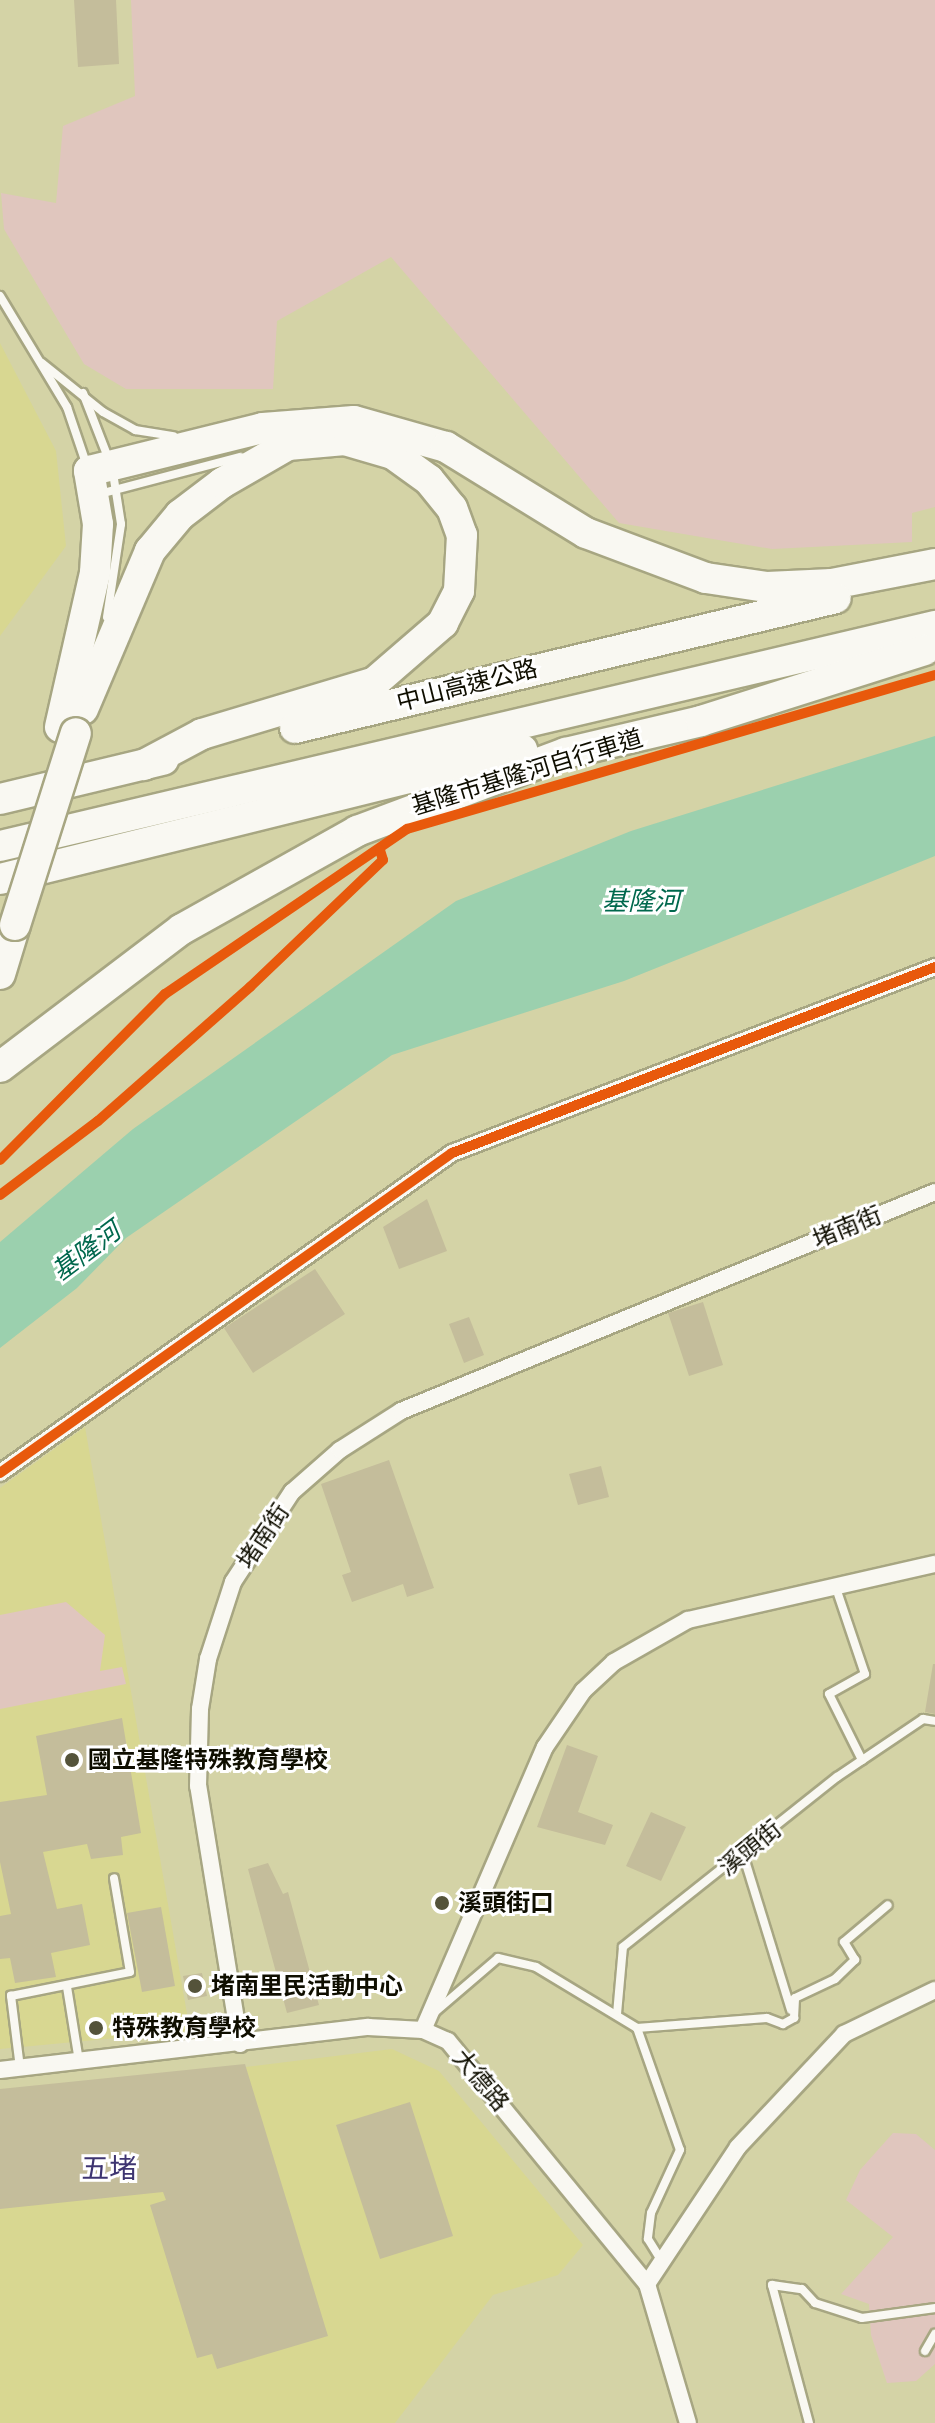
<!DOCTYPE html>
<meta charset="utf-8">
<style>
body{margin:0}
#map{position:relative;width:935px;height:2423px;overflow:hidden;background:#d4d3a6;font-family:"IBM Plex Sans","Noto Sans TC",sans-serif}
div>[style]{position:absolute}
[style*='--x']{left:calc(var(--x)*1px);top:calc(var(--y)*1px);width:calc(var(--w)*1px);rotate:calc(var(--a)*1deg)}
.built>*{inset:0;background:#d8d791}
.green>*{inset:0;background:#e0c6be}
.water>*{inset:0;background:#9bd0ae}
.building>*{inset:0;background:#c4bd9b}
.roads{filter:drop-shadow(2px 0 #a7a682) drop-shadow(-2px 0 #a7a682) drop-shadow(0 2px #a7a682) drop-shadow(0 -2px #a7a682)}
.service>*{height:8px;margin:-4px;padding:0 4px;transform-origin:4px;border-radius:4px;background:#f9f8f2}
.minor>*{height:16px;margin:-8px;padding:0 8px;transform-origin:8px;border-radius:8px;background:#f9f8f2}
.motorway>*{height:30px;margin:-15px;padding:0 15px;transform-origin:15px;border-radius:15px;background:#f9f8f2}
.bridges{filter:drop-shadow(2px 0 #a7a682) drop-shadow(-2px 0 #a7a682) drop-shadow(0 2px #a7a682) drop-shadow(0 -2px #a7a682)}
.motorway-bridge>*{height:30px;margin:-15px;padding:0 15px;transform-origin:15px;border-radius:15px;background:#f9f8f2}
.cycleway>*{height:10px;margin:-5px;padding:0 5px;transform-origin:5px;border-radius:5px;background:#e8590c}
.dots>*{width:22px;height:22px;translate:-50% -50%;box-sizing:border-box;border:4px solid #fff;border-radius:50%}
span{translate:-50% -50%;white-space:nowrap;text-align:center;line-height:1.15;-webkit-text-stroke:6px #fff;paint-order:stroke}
.street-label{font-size:24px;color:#0f0e00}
.poi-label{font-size:24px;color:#0f0e00;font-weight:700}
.left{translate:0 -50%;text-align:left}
.water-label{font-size:26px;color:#00684d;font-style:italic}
.quarter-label{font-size:28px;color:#3e3571}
</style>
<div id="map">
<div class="built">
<i style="clip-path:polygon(0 343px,56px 451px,66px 546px,0 636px)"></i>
<i style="clip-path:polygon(85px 1427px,190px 2031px,0 2049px,0 1488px)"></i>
<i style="clip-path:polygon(392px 2049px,439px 2071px,583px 2245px,558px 2275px,493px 2295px,395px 2423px,0 2423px,0 2097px)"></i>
</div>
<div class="green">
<i style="clip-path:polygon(131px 0,935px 0,935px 507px,912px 513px,912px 542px,772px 549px,619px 523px,391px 257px,277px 321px,273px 389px,126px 389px,84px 364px,4px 229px,1px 193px,56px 203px,63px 126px,135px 96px)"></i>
<i style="clip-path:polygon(66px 1602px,105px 1635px,100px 1671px,122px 1667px,126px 1684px,0 1709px,0 1615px)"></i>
<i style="clip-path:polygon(893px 2133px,916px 2134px,935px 2150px,935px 2364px,916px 2381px,887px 2383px,871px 2335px,869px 2304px,841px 2294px,893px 2237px,846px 2200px,860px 2170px)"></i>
</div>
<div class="water">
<i style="clip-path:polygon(935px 736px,935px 856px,624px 981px,392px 1055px,126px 1238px,77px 1288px,0 1348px,0 1242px,133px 1129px,456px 901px,631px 831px)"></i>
</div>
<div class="building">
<i style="clip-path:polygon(74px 0,116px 0,119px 64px,78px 67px)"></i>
<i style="clip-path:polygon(427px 1199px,447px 1251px,399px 1269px,383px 1227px)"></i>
<i style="clip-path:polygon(315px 1269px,345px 1314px,253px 1373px,224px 1328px)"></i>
<i style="clip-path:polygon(703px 1302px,723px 1365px,689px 1376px,668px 1313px)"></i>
<i style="clip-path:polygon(469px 1317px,484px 1355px,464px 1363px,449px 1324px)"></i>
<i style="clip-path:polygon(389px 1460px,434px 1588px,407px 1597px,403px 1584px,352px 1602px,342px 1575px,351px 1572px,321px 1484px)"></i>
<i style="clip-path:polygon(601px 1466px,609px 1497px,578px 1505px,569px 1474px)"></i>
<i style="clip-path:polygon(933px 1664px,935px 1664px,935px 1714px,925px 1712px)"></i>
<i style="clip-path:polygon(122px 1718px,141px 1833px,121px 1837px,123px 1855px,91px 1859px,87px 1844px,43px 1852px,57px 1909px,82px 1904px,90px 1945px,51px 1953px,56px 1977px,15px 1983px,10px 1958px,0 1959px,0 1916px,11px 1914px,0 1862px,0 1802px,47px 1795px,36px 1736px)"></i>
<i style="clip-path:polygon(567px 1745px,598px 1756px,578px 1812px,613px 1825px,605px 1845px,537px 1827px)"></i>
<i style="clip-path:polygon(651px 1812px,686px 1827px,661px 1881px,626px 1866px)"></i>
<i style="clip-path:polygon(268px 1863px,283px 1894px,288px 1892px,319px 2005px,287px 2013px,248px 1869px)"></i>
<i style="clip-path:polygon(161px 1907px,175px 1986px,142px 1992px,127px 1913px)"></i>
<i style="clip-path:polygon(202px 1973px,207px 1996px,188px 2000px,183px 1976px)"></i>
<i style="clip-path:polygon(245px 2064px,328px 2336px,217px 2369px,212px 2354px,197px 2358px,150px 2205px,166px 2200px,163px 2192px,0 2209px,0 2089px)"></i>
<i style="clip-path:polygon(410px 2102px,453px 2236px,380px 2259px,336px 2125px)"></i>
</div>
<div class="roads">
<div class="service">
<i style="--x:0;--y:296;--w:130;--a:58.9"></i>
<i style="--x:67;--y:407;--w:62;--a:71.3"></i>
<i style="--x:42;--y:363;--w:78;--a:38.8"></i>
<i style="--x:103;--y:412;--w:37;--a:29"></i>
<i style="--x:135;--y:430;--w:39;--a:9"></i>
<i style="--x:83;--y:393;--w:72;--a:68.8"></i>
<i style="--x:99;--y:494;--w:146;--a:-14.7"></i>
<i style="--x:107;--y:617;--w:94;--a:-81.4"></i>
<i style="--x:121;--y:524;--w:52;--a:-98.9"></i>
<i style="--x:835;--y:1585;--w:94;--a:71.4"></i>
<i style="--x:865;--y:1674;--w:41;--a:150.9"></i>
<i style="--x:829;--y:1694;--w:74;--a:63.4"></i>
<i style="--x:743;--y:1854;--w:163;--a:72.9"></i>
<i style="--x:67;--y:1987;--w:75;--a:80.8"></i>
<i style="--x:435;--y:2012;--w:83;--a:-40.6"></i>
<i style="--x:498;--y:1958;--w:39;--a:13"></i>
<i style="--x:536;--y:1967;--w:118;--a:31.1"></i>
<i style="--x:637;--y:2028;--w:129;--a:70.6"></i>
<i style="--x:680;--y:2150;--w:69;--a:114.7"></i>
<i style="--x:651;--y:2213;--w:26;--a:97"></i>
<i style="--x:648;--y:2239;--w:26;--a:58"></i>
<i style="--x:617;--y:2014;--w:67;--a:-84.9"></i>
<i style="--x:623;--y:1947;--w:273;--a:-38.5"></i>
<i style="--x:837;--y:1777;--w:104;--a:-34"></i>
<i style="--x:923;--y:1719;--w:12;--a:9"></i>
<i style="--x:637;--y:2028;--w:130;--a:-4.4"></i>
<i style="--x:767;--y:2018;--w:17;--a:21"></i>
<i style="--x:783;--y:2024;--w:13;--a:-29"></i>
<i style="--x:794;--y:2018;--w:20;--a:-87"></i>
<i style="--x:795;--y:1998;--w:44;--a:-25.4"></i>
<i style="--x:835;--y:1979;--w:28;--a:-44"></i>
<i style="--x:855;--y:1960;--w:21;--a:-121"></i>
<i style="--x:844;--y:1942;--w:57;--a:-40.1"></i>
<i style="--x:20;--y:2068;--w:73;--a:-97.1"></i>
<i style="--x:11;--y:1996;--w:121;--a:-11.4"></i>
<i style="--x:130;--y:1972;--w:95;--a:-99.7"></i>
<i style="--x:925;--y:2351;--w:20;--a:-60"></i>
<i style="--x:809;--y:2423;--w:143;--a:-105"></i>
<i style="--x:772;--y:2285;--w:30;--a:8"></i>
<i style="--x:802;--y:2289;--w:19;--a:47"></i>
<i style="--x:815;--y:2303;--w:49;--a:17.7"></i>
<i style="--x:862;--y:2318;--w:74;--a:-7.8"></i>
</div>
<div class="minor">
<i style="--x:0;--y:1473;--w:554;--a:-35.3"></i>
<i style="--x:452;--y:1153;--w:518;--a:-21.06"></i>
<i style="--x:423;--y:2030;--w:308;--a:-66.7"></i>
<i style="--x:545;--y:1747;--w:68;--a:-55.8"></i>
<i style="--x:583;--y:1691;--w:42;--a:-43.1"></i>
<i style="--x:614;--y:1662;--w:85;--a:-29.6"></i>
<i style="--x:688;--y:1620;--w:253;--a:-12.8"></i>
<i style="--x:240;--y:2044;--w:261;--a:-99.2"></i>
<i style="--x:198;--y:1786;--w:77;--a:-88.5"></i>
<i style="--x:200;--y:1709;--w:51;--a:-80.9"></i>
<i style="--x:208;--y:1659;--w:81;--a:-72"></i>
<i style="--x:233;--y:1582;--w:108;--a:-56.8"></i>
<i style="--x:292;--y:1492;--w:64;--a:-41.2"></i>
<i style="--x:340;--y:1450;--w:72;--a:-32.6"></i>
<i style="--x:401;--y:1411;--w:577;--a:-22.3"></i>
<i style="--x:0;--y:2070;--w:371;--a:-6.7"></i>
<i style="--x:368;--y:2027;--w:55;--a:3.1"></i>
<i style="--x:423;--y:2030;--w:27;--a:24"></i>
<i style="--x:448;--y:2041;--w:314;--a:50.7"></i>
<i style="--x:647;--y:2284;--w:145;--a:73.6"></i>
<i style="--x:647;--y:2284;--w:164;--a:-56.4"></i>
<i style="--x:738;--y:2147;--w:155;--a:-46.8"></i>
<i style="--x:844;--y:2034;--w:101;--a:-25.8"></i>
</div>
<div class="motorway">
<i style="--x:83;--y:709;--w:172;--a:-67"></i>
<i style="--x:150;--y:551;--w:47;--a:-50.2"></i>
<i style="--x:180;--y:515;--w:53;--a:-37.3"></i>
<i style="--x:222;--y:483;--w:76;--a:-29.9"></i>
<i style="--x:288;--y:445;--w:57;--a:-5"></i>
<i style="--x:345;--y:440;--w:50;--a:16.3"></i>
<i style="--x:393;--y:454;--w:44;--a:35.8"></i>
<i style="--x:429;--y:480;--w:36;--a:51"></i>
<i style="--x:452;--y:508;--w:29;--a:70"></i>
<i style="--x:462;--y:535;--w:56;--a:93.1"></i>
<i style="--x:459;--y:591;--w:36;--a:117"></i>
<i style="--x:443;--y:623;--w:90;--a:139.1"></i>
<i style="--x:375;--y:682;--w:181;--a:163.3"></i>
<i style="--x:202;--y:734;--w:66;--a:151.9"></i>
<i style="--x:60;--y:727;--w:158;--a:-77.2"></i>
<i style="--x:95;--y:573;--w:49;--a:-86.5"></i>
<i style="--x:98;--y:524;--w:54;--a:-99.6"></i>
<i style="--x:89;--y:471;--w:179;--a:-13.9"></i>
<i style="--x:263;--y:428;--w:91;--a:-4.4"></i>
<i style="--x:354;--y:421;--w:96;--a:15.8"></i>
<i style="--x:446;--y:447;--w:164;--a:31.6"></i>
<i style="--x:586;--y:533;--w:128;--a:20.6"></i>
<i style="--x:706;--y:578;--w:62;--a:8.4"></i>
<i style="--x:767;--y:587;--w:65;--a:-2.6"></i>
<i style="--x:832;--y:584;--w:105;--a:-11"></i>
<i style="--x:295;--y:728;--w:556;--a:-13.51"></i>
<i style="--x:0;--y:799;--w:168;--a:-13.5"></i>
<i style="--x:0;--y:846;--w:961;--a:-13.24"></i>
<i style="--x:0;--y:879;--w:538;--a:-13.88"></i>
<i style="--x:0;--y:974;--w:51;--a:-73"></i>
<i style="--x:0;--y:1067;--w:228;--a:-37.2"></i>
<i style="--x:182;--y:929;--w:201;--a:-29.2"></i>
<i style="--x:357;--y:831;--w:223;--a:-20.5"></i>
<i style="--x:566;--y:753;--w:139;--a:-13.3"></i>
<i style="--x:701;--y:721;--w:235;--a:-17.6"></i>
</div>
</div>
<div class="bridges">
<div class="motorway-bridge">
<i style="--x:15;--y:925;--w:201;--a:-72.4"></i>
</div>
</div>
<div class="cycleway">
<i style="--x:0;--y:1160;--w:234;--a:-45.2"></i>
<i style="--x:165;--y:994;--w:293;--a:-34.3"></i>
<i style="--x:407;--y:829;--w:550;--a:-16.26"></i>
<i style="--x:0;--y:1195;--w:123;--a:-37.1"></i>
<i style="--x:98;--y:1121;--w:203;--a:-41.4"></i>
<i style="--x:250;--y:987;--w:184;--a:-43.7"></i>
<i style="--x:383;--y:860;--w:10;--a:-107"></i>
<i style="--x:0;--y:1473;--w:554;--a:-35.3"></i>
<i style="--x:452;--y:1153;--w:518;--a:-21.06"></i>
</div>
<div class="dots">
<i style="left:72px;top:1760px;background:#54533a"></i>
<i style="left:442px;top:1903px;background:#54533a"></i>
<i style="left:195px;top:1986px;background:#54533a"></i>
<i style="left:96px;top:2028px;background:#54533a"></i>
</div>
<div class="street-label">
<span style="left:467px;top:685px;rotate:-14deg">中山高速公路</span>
<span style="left:527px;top:772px;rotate:-17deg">基隆市基隆河自行車道</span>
<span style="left:847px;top:1227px;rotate:-22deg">堵南街</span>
<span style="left:263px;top:1536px;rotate:-56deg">堵南街</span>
<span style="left:750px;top:1848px;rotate:-39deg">溪頭街</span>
<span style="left:481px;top:2080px;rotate:50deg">大德路</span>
</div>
<div class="poi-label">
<span class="left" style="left:88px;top:1760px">國立基隆特殊教育學校</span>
<span class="left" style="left:458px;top:1903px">溪頭街口</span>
<span class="left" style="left:211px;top:1986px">堵南里民活動中心</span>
<span class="left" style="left:112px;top:2028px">特殊教育學校</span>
</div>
<div class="water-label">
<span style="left:641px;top:901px">基隆河</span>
<span style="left:86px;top:1251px;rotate:-37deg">基隆河</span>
</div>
<div class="quarter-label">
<span style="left:109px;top:2168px">五堵</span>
</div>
</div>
